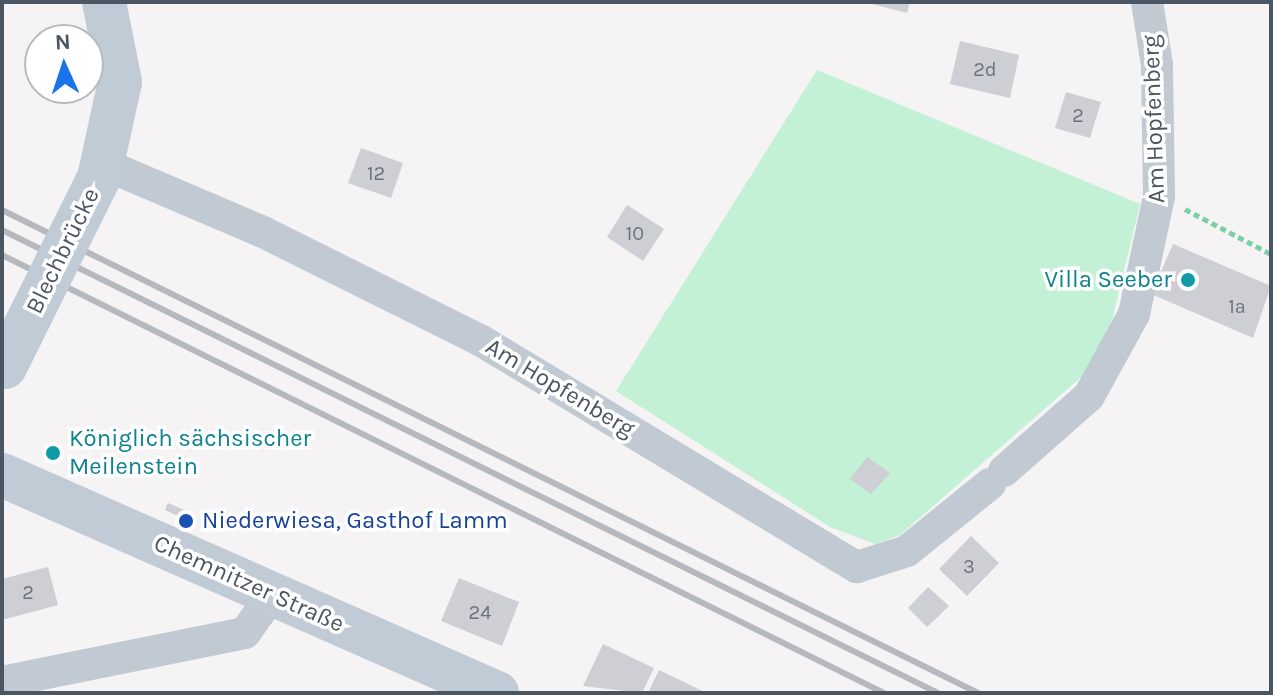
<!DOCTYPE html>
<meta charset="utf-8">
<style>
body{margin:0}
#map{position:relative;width:1273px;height:695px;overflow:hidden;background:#f5f3f3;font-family:Karla,sans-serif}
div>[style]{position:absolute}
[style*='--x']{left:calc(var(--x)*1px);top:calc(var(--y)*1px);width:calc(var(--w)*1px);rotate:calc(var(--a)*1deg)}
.green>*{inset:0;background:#c3f1d5}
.building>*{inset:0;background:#cdcfd5}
.path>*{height:5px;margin-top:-2.5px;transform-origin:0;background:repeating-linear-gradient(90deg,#7ad0a6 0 6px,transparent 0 10px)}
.minor>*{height:32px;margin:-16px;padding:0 16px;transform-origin:16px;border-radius:16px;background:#c1cad2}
.secondary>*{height:44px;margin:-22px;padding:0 22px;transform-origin:22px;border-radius:22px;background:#c1cbd6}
.rail>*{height:6px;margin:-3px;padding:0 3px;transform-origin:3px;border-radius:3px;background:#b5b8bd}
.secondary-bridge>*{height:44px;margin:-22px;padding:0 22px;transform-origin:22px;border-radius:22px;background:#c1cbd6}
.dots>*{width:22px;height:22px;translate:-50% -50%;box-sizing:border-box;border:4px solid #fff;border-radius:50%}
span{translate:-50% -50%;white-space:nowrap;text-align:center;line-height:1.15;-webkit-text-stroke:7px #fff;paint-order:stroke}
.number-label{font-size:20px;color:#6b747e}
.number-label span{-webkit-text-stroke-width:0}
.street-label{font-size:24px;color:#4a5661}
.culture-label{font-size:24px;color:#0d838f}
.right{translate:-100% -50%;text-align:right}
.left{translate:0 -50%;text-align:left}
.transit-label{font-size:24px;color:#164399}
.frame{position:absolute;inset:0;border:4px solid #4a5661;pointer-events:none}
.north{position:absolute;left:24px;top:24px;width:80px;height:80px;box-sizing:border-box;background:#fff;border:2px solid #b7bbc0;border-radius:50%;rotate:357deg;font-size:22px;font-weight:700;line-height:32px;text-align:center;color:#4a5661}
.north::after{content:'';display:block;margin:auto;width:28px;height:36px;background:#1a73e8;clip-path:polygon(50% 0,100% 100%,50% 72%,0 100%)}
</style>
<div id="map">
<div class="green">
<i style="clip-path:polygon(817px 70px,1140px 204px,1103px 358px,900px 535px,875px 544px,830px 527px,616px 391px)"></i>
</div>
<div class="building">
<i style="clip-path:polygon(864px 2px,910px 2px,907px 13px)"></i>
<i style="clip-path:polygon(960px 41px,1019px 55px,1010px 98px,950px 84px)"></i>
<i style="clip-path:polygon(1066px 92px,1101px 102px,1090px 138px,1055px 128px)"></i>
<i style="clip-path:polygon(361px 148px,403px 163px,391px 198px,348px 183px)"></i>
<i style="clip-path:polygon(627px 205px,664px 229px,643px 261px,607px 237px)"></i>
<i style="clip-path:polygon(1173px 244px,1271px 286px,1253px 338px,1151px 294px)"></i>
<i style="clip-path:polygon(867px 457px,890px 473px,871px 494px,850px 479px)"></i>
<i style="clip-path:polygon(168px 503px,184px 510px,181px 517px,165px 510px)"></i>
<i style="clip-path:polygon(971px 536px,999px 563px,967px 596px,939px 569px)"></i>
<i style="clip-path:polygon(48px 567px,58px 605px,2px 620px,2px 579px)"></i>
<i style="clip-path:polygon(459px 578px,519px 602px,502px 646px,441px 621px)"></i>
<i style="clip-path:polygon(928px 587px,949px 606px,927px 627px,908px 608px)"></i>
<i style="clip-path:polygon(603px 644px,654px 668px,642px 693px,583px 686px)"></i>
<i style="clip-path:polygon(659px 670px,707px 693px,648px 693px)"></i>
</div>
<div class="path">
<i style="--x:1185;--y:209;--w:97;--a:27.6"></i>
</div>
<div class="minor">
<i style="--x:106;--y:165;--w:171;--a:23.1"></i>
<i style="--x:263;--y:232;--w:242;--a:26.5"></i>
<i style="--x:480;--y:340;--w:440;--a:31.1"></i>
<i style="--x:857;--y:567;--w:52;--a:-17.7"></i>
<i style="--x:907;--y:551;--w:107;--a:-38.9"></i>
<i style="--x:1004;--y:471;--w:113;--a:-41.4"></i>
<i style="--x:1089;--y:396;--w:94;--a:-61.2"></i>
<i style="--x:1134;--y:314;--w:121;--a:-78"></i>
<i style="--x:1159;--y:196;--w:131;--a:-90.9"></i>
<i style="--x:1157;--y:65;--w:64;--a:-99"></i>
<i style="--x:2;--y:682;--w:248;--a:-11.4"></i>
<i style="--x:245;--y:633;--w:47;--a:-54.6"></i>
</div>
<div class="secondary">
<i style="--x:99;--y:178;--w:98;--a:-77.7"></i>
<i style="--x:120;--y:82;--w:82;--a:-101.3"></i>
<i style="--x:2;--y:475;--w:541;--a:23.77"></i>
</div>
<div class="rail">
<i style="--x:2;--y:210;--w:1089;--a:26.33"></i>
<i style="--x:2;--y:230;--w:1044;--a:26.32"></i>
<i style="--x:2;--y:255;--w:985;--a:26.41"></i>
</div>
<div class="secondary-bridge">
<i style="--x:5;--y:367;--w:211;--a:-63.6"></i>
</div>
<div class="dots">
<i style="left:1188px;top:280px;background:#0f9aa8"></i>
<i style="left:53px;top:453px;background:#0f9aa8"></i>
<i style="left:186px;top:521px;background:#1a4fb4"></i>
</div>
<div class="number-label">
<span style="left:985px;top:69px">2d</span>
<span style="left:1078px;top:115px">2</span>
<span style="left:376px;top:173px">12</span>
<span style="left:635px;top:233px">10</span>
<span style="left:1237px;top:306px">1a</span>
<span style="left:969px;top:566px">3</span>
<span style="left:28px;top:592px">2</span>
<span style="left:480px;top:612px">24</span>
</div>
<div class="street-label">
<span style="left:1154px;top:119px;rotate:-92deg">Am Hopfenberg</span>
<span style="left:63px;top:251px;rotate:-64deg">Blechbrücke</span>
<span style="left:560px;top:388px;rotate:31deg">Am Hopfenberg</span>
<span style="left:249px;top:584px;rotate:24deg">Chemnitzer Straße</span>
</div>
<div class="culture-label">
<span class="right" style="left:1172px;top:280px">Villa Seeber</span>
<span class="left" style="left:69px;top:453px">Königlich sächsischer<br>Meilenstein</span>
</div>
<div class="transit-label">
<span class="left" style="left:202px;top:521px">Niederwiesa, Gasthof Lamm</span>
</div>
<div class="frame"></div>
<div class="north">N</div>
</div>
